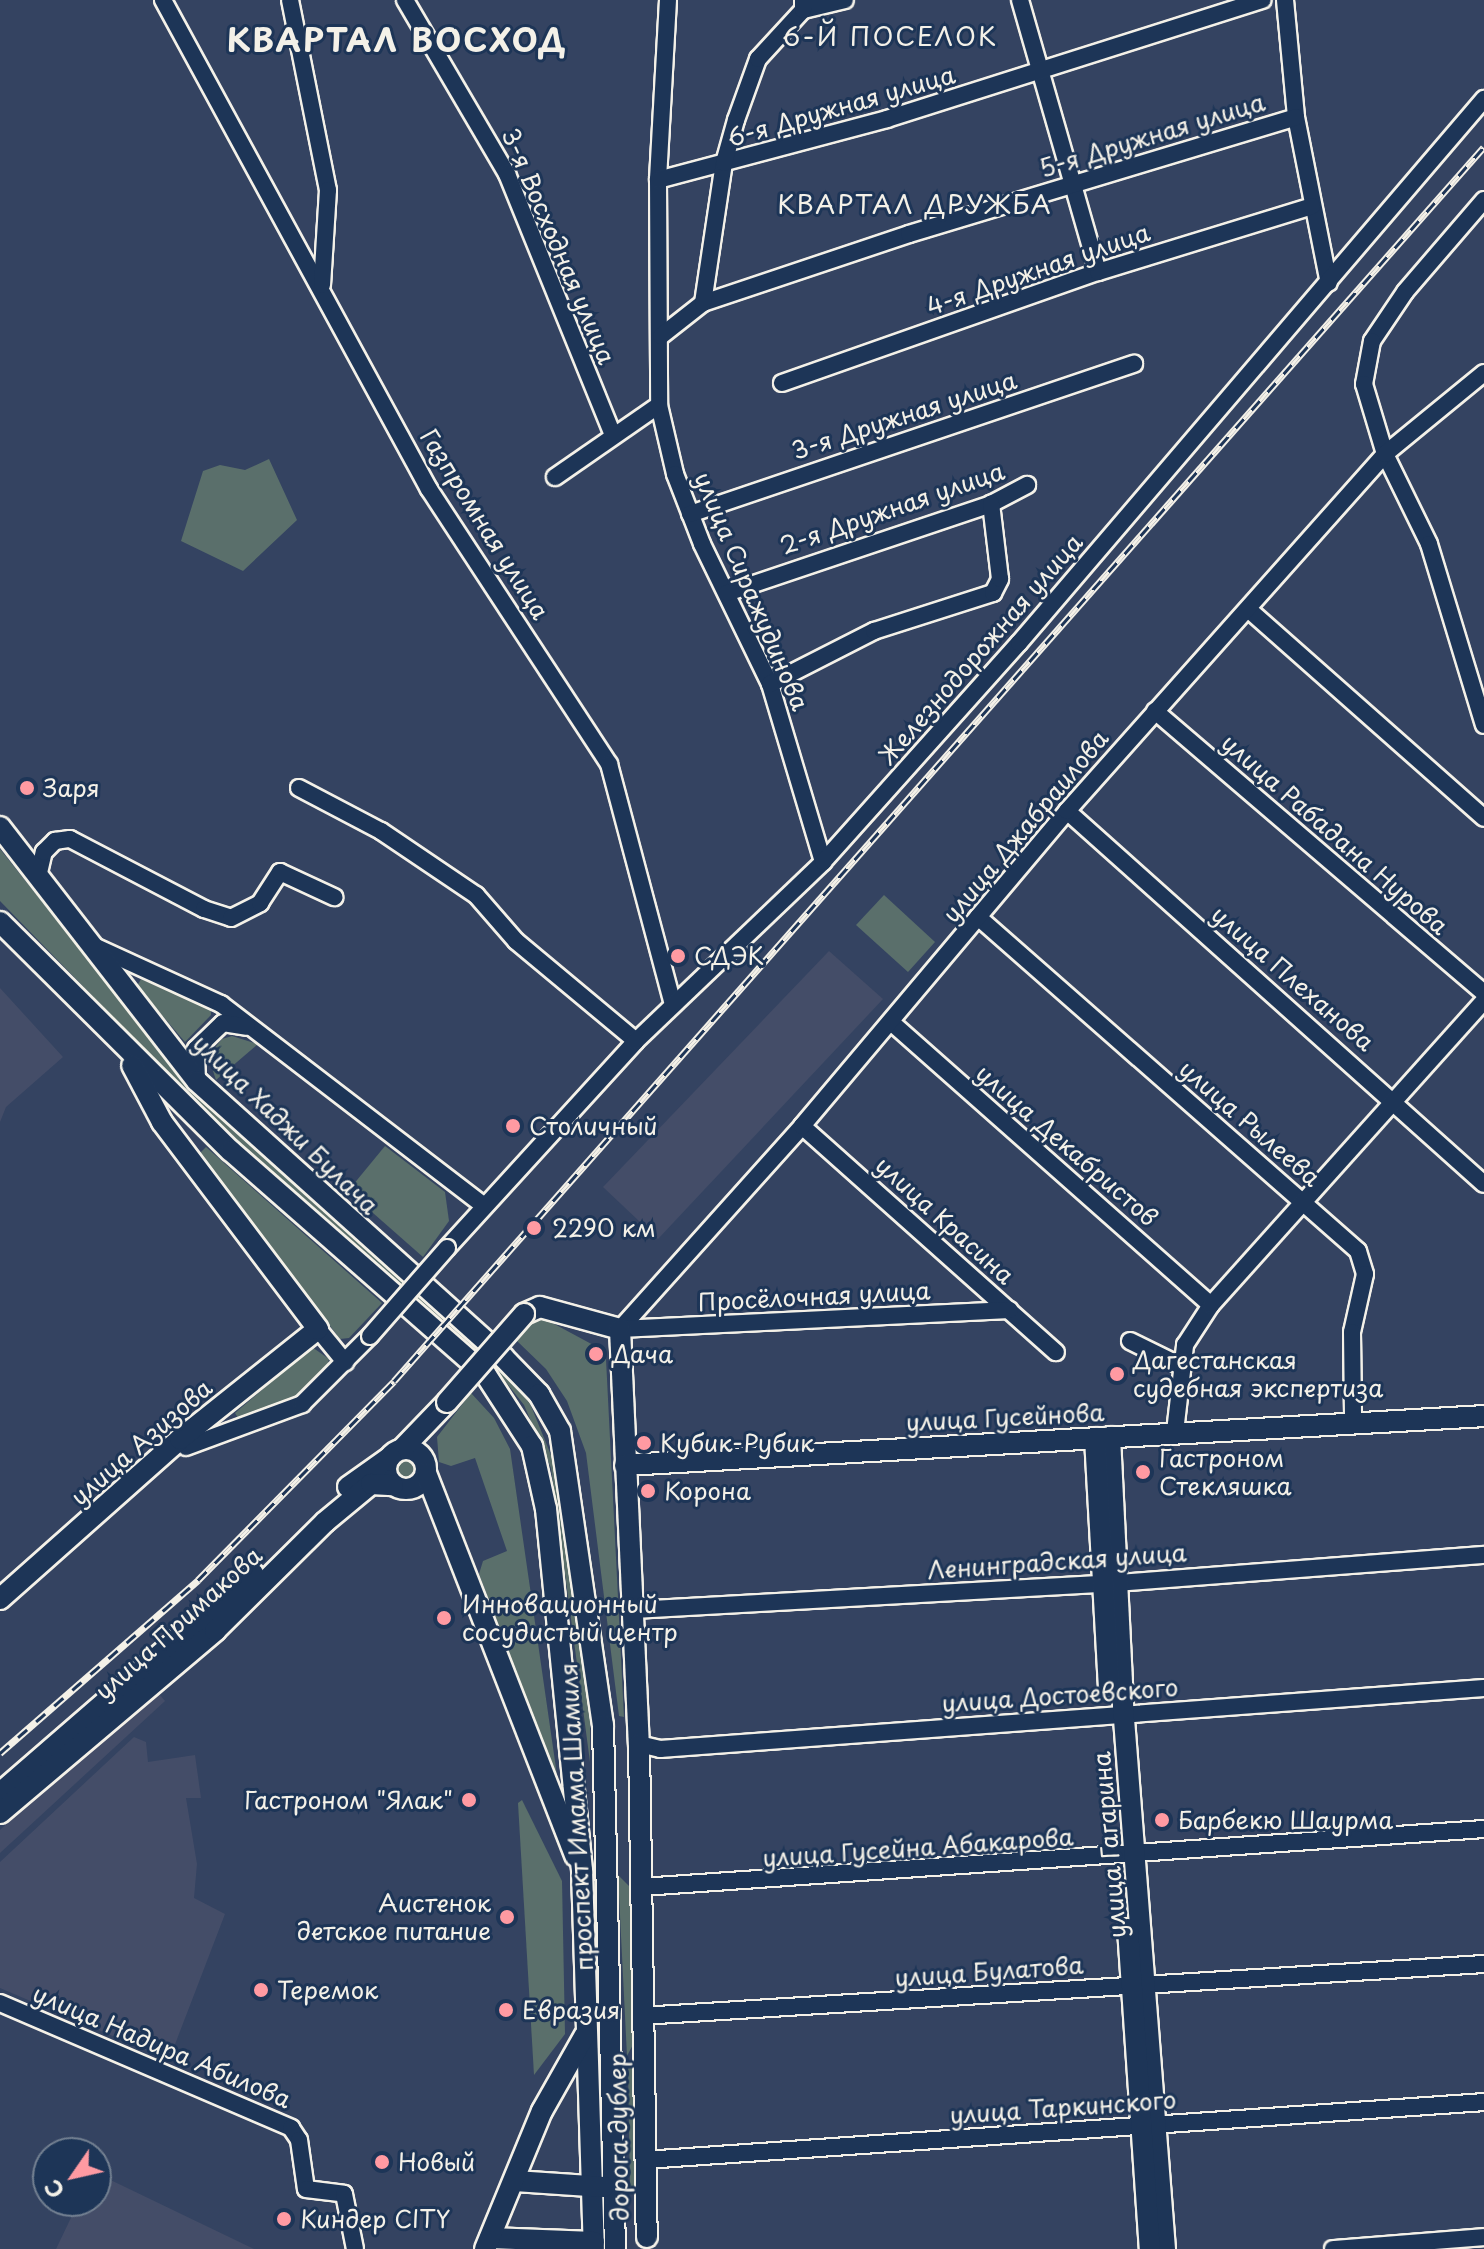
<!DOCTYPE html>
<meta charset="utf-8">
<style>
body{margin:0}
#map{position:relative;width:1484px;height:2249px;overflow:hidden;background:#344361;font-family:"Playpen Sans",sans-serif}
div>[style]{position:absolute}
[style*='--x']{left:calc(var(--x)*1px);top:calc(var(--y)*1px);width:calc(var(--w)*1px);rotate:calc(var(--a)*1deg)}
.built>*{inset:0;background:#444d68}
.green>*{inset:0;background:#5a6f6b}
.round{border-radius:50%}
.roads{filter:drop-shadow(2px 0 #f4f1e8) drop-shadow(-2px 0 #f4f1e8) drop-shadow(0 2px #f4f1e8) drop-shadow(0 -2px #f4f1e8)}
.minor>*{height:16px;margin:-8px;padding:0 8px;transform-origin:8px;border-radius:8px;background:#1d3557}
.major>*{height:20px;margin:-10px;padding:0 10px;transform-origin:10px;border-radius:10px;background:#1d3557}
.major>.ring{margin:-10px;padding:0;box-sizing:content-box;background:none;border:20px solid #1d3557;border-radius:50%}
.rail>*{height:7px;margin-top:-3.5px;transform-origin:0;background:repeating-linear-gradient(90deg,#1d3557 0 12px,#f4f1e8 0 24px);box-sizing:border-box;border-block:2px solid #f4f1e8}
.bridges{filter:drop-shadow(2px 0 #f4f1e8) drop-shadow(-2px 0 #f4f1e8) drop-shadow(0 2px #f4f1e8) drop-shadow(0 -2px #f4f1e8)}
.minor-bridge>*{height:16px;margin:-8px;padding:0 8px;transform-origin:8px;border-radius:8px;background:#1d3557}
.major-bridge>*{height:20px;margin:-10px;padding:0 10px;transform-origin:10px;border-radius:10px;background:#1d3557}
.dots>*{width:22px;height:22px;translate:-50% -50%;box-sizing:border-box;border:4px solid #1d3557;border-radius:50%}
span{translate:-50% -50%;white-space:nowrap;text-align:center;line-height:1.15;-webkit-text-stroke:6px #1d3557;paint-order:stroke}
.street-label{font-size:24px;color:#f4f1e8}
.poi-label{font-size:24px;color:#f4f1e8}
.left{translate:0 -50%;text-align:left}
.right{translate:-100% -50%;text-align:right}
.neighbourhood-label{font-size:26px;color:#f4f1e8;letter-spacing:2px}
.district-label{font-size:32px;color:#f4f1e8;font-weight:700;letter-spacing:2px}
.north{position:absolute;left:32px;top:2137px;width:80px;height:80px;box-sizing:border-box;background:#1d3557;border:2px solid #738091;border-radius:50%;rotate:236deg;font-size:22px;font-weight:700;line-height:32px;text-align:center;color:#f4f1e8}
.north::after{content:'';display:block;margin:auto;width:28px;height:36px;background:#ff9aa2;clip-path:polygon(50% 0,100% 100%,50% 72%,0 100%)}
</style>
<div id="map">
<div class="built">
<i style="clip-path:polygon(829px 951px,883px 999px,658px 1239px,603px 1187px)"></i>
<i style="clip-path:polygon(0 988px,63px 1057px,6px 1107px,0 1122px)"></i>
<i style="clip-path:polygon(155px 1689px,165px 1701px,0 1853px,0 1830px)"></i>
<i style="clip-path:polygon(134px 1737px,146px 1742px,148px 1762px,195px 1755px,201px 1798px,186px 1798px,197px 1864px,194px 1898px,225px 1914px,169px 2060px,0 1988px,0 1862px)"></i>
<i style="clip-path:polygon(96px 2173px,254px 2249px,56px 2249px,79px 2201px,96px 2201px)"></i>
</div>
<div class="green">
<i style="clip-path:polygon(269px 459px,297px 520px,243px 571px,181px 541px,203px 471px,220px 465px,245px 470px)"></i>
<i style="clip-path:polygon(0 849px,187px 1083px,242px 1138px,505px 1373px,529px 1401px,555px 1465px,590px 1718px,590px 1762px,551px 1468px,524px 1405px,501px 1376px,237px 1144px,0 901px)"></i>
<i style="clip-path:polygon(884px 895px,935px 942px,908px 972px,856px 925px)"></i>
<i style="clip-path:polygon(141px 979px,211px 1010px,211px 1015px,185px 1042px,137px 986px)"></i>
<i style="clip-path:polygon(232px 1036px,258px 1044px,216px 1080px,208px 1056px,222px 1039px)"></i>
<i style="clip-path:polygon(385px 1146px,445px 1192px,449px 1221px,423px 1257px,348px 1191px)"></i>
<i style="clip-path:polygon(206px 1147px,382px 1303px,349px 1338px,340px 1339px,199px 1154px)"></i>
<i style="clip-path:polygon(545px 1319px,597px 1347px,606px 1359px,624px 1717px,619px 1716px,586px 1453px,567px 1401px,546px 1369px,517px 1341px,533px 1322px)"></i>
<i style="clip-path:polygon(312px 1347px,329px 1359px,327px 1368px,295px 1396px,238px 1418px,235px 1413px)"></i>
<i style="clip-path:polygon(471px 1393px,494px 1418px,510px 1449px,558px 1782px,479px 1574px,483px 1561px,507px 1551px,475px 1458px,451px 1466px,439px 1462px,437px 1437px)"></i>
<i class="round" style="left:394px;top:1457px;width:24px;height:24px"></i>
<i style="clip-path:polygon(522px 1800px,562px 1881px,565px 2034px,534px 2075px,518px 1803px)"></i>
<i style="clip-path:polygon(618px 1875px,631px 1888px,636px 2039px,627px 2056px)"></i>
<i style="clip-path:polygon(635px 2058px,636px 2087px,636px 2199px,630px 2187px,628px 2069px)"></i>
</div>
<div class="roads">
<div class="minor">
<i style="--x:163;--y:0;--w:557;--a:61.46"></i>
<i style="--x:429;--y:489;--w:329;--a:56.8"></i>
<i style="--x:609;--y:764;--w:249;--a:75.1"></i>
<i style="--x:290;--y:0;--w:194;--a:78.7"></i>
<i style="--x:328;--y:190;--w:95;--a:93.6"></i>
<i style="--x:405;--y:0;--w:202;--a:59.6"></i>
<i style="--x:507;--y:174;--w:279;--a:67.9"></i>
<i style="--x:668;--y:0;--w:180;--a:93.2"></i>
<i style="--x:658;--y:180;--w:225;--a:89.7"></i>
<i style="--x:659;--y:405;--w:71;--a:76.9"></i>
<i style="--x:675;--y:474;--w:75;--a:68.9"></i>
<i style="--x:702;--y:544;--w:156;--a:64.1"></i>
<i style="--x:770;--y:684;--w:186;--a:73.4"></i>
<i style="--x:1020;--y:0;--w:283;--a:74"></i>
<i style="--x:1285;--y:0;--w:118;--a:84.6"></i>
<i style="--x:1296;--y:117;--w:169;--a:78.8"></i>
<i style="--x:803;--y:10;--w:43;--a:-13.4"></i>
<i style="--x:658;--y:180;--w:237;--a:-14.9"></i>
<i style="--x:887;--y:119;--w:394;--a:-17.6"></i>
<i style="--x:1484;--y:200;--w:121;--a:130.7"></i>
<i style="--x:1405;--y:292;--w:59;--a:124"></i>
<i style="--x:1372;--y:341;--w:44;--a:100.5"></i>
<i style="--x:1364;--y:384;--w:73;--a:73.3"></i>
<i style="--x:1385;--y:454;--w:100;--a:63.9"></i>
<i style="--x:1429;--y:544;--w:189;--a:73.1"></i>
<i style="--x:703;--y:303;--w:217;--a:-18.5"></i>
<i style="--x:909;--y:234;--w:404;--a:-16.8"></i>
<i style="--x:661;--y:336;--w:53;--a:-38.2"></i>
<i style="--x:703;--y:303;--w:142;--a:-81.5"></i>
<i style="--x:724;--y:163;--w:45;--a:-74.4"></i>
<i style="--x:736;--y:120;--w:65;--a:-70.2"></i>
<i style="--x:758;--y:59;--w:67;--a:-47.4"></i>
<i style="--x:803;--y:10;--w:10;--a:-90"></i>
<i style="--x:782;--y:383;--w:335;--a:-19.4"></i>
<i style="--x:1098;--y:272;--w:224;--a:-17.1"></i>
<i style="--x:555;--y:477;--w:126;--a:-34.7"></i>
<i style="--x:690;--y:514;--w:469;--a:-18.7"></i>
<i style="--x:727;--y:593;--w:279;--a:-18.6"></i>
<i style="--x:991;--y:504;--w:41;--a:-27.8"></i>
<i style="--x:1248;--y:609;--w:315;--a:41.5"></i>
<i style="--x:770;--y:684;--w:117;--a:-27"></i>
<i style="--x:874;--y:631;--w:125;--a:-17.7"></i>
<i style="--x:993;--y:593;--w:16;--a:-63"></i>
<i style="--x:1000;--y:579;--w:76;--a:-96.8"></i>
<i style="--x:1155;--y:711;--w:433;--a:40.6"></i>
<i style="--x:299;--y:788;--w:93;--a:27.7"></i>
<i style="--x:381;--y:831;--w:115;--a:34"></i>
<i style="--x:476;--y:895;--w:61;--a:49"></i>
<i style="--x:516;--y:941;--w:156;--a:39.8"></i>
<i style="--x:1067;--y:811;--w:559;--a:41.81"></i>
<i style="--x:38;--y:877;--w:26;--a:-77"></i>
<i style="--x:44;--y:852;--w:16;--a:-45"></i>
<i style="--x:55;--y:841;--w:15;--a:-8"></i>
<i style="--x:70;--y:839;--w:151;--a:27.6"></i>
<i style="--x:204;--y:909;--w:28;--a:18"></i>
<i style="--x:231;--y:918;--w:33;--a:-27"></i>
<i style="--x:260;--y:903;--w:37;--a:-57"></i>
<i style="--x:280;--y:872;--w:60;--a:24.8"></i>
<i style="--x:978;--y:917;--w:506;--a:41.31"></i>
<i style="--x:1358;--y:1251;--w:24;--a:73"></i>
<i style="--x:1365;--y:1274;--w:59;--a:102.6"></i>
<i style="--x:1352;--y:1332;--w:88;--a:89.3"></i>
<i style="--x:92;--y:945;--w:142;--a:24.6"></i>
<i style="--x:221;--y:1004;--w:330;--a:37.5"></i>
<i style="--x:891;--y:1022;--w:427;--a:41.5"></i>
<i style="--x:197;--y:1081;--w:32;--a:-92"></i>
<i style="--x:196;--y:1049;--w:37;--a:-44"></i>
<i style="--x:223;--y:1023;--w:24;--a:9"></i>
<i style="--x:802;--y:1126;--w:340;--a:41.7"></i>
<i style="--x:447;--y:1248;--w:280;--a:-47.6"></i>
<i style="--x:636;--y:1041;--w:259;--a:-43.7"></i>
<i style="--x:823;--y:862;--w:294;--a:-48.2"></i>
<i style="--x:1019;--y:643;--w:716;--a:-49.48"></i>
<i style="--x:318;--y:1329;--w:43;--a:50.7"></i>
<i style="--x:620;--y:1329;--w:273;--a:-48.1"></i>
<i style="--x:802;--y:1126;--w:412;--a:-49.9"></i>
<i style="--x:1067;--y:811;--w:478;--a:-48.3"></i>
<i style="--x:1385;--y:454;--w:128;--a:-39.3"></i>
<i style="--x:620;--y:1329;--w:390;--a:-2.8"></i>
<i style="--x:1130;--y:1341;--w:59;--a:26.1"></i>
<i style="--x:1175;--y:1432;--w:88;--a:-83.4"></i>
<i style="--x:1185;--y:1345;--w:48;--a:-57"></i>
<i style="--x:1211;--y:1305;--w:409;--a:-48.1"></i>
<i style="--x:186;--y:1447;--w:124;--a:-20.3"></i>
<i style="--x:302;--y:1404;--w:96;--a:-45"></i>
<i style="--x:633;--y:1610;--w:485;--a:-3.2"></i>
<i style="--x:1117;--y:1583;--w:368;--a:-4.4"></i>
<i style="--x:639;--y:1744;--w:22;--a:13"></i>
<i style="--x:660;--y:1749;--w:826;--a:-4.23"></i>
<i style="--x:642;--y:1887;--w:844;--a:-3.94"></i>
<i style="--x:0;--y:2003;--w:317;--a:23.2"></i>
<i style="--x:291;--y:2128;--w:14;--a:56"></i>
<i style="--x:299;--y:2140;--w:49;--a:81.9"></i>
<i style="--x:306;--y:2189;--w:38;--a:7"></i>
<i style="--x:344;--y:2194;--w:56;--a:78.7"></i>
<i style="--x:641;--y:2016;--w:845;--a:-3.53"></i>
<i style="--x:645;--y:2160;--w:841;--a:-3.95"></i>
<i style="--x:1333;--y:2249;--w:151;--a:-4.5"></i>
</div>
<div class="major">
<i style="--x:0;--y:827;--w:321;--a:52.2"></i>
<i style="--x:197;--y:1081;--w:412;--a:42"></i>
<i style="--x:503;--y:1357;--w:52;--a:45.8"></i>
<i style="--x:539;--y:1394;--w:43;--a:60.4"></i>
<i style="--x:560;--y:1431;--w:297;--a:81.7"></i>
<i style="--x:603;--y:1725;--w:524;--a:88.69"></i>
<i style="--x:0;--y:922;--w:325;--a:44.8"></i>
<i style="--x:231;--y:1151;--w:339;--a:41.3"></i>
<i style="--x:486;--y:1375;--w:85;--a:57.1"></i>
<i style="--x:532;--y:1446;--w:65;--a:77.5"></i>
<i style="--x:546;--y:1509;--w:364;--a:84.3"></i>
<i style="--x:582;--y:1871;--w:378;--a:88.2"></i>
<i style="--x:524;--y:1314;--w:17;--a:-24"></i>
<i style="--x:540;--y:1307;--w:83;--a:15.4"></i>
<i style="--x:620;--y:1329;--w:415;--a:87.4"></i>
<i style="--x:639;--y:1744;--w:493;--a:89.1"></i>
<i style="--x:1110;--y:1437;--w:269;--a:87.2"></i>
<i style="--x:1123;--y:1706;--w:545;--a:85.58"></i>
<i style="--x:1095;--y:1438;--w:248;--a:86.8"></i>
<i class="ring" style="left:386px;top:1449px;width:20px;height:20px"></i>
<i style="--x:402;--y:1449;--w:65;--a:-46.2"></i>
<i style="--x:625;--y:1465;--w:860;--a:-3.26"></i>
<i style="--x:426;--y:1473;--w:411;--a:68.7"></i>
<i style="--x:348;--y:1487;--w:52;--a:-35.5"></i>
<i style="--x:0;--y:1599;--w:241;--a:-41.6"></i>
<i style="--x:180;--y:1439;--w:176;--a:-38.6"></i>
<i style="--x:318;--y:1329;--w:259;--a:-127"></i>
<i style="--x:162;--y:1122;--w:64;--a:-117.8"></i>
<i style="--x:0;--y:1793;--w:335;--a:-40.9"></i>
<i style="--x:0;--y:1813;--w:282;--a:-40.2"></i>
<i style="--x:215;--y:1631;--w:155;--a:-44.7"></i>
<i style="--x:325;--y:1522;--w:60;--a:-39.6"></i>
<i style="--x:371;--y:1484;--w:22;--a:3"></i>
<i style="--x:1128;--y:1929;--w:321;--a:86.1"></i>
<i style="--x:515;--y:2181;--w:89;--a:3.9"></i>
<i style="--x:490;--y:2238;--w:104;--a:2.2"></i>
<i style="--x:485;--y:2249;--w:149;--a:-67.6"></i>
<i style="--x:542;--y:2111;--w:87;--a:-60.5"></i>
</div>
</div>
<div class="rail">
<i style="--x:0;--y:1753;--w:263;--a:-41.1"></i>
<i style="--x:198;--y:1580;--w:279;--a:-45.4"></i>
<i style="--x:394;--y:1381;--w:1646;--a:-48.55"></i>
</div>
<div class="bridges">
<div class="minor-bridge">
<i style="--x:370;--y:1336;--w:117;--a:-48.8"></i>
</div>
<div class="major-bridge">
<i style="--x:447;--y:1402;--w:117;--a:-48.8"></i>
</div>
</div>
<div class="dots">
<i style="left:27px;top:788px;background:#ff9aa2"></i>
<i style="left:678px;top:956px;background:#ff9aa2"></i>
<i style="left:513px;top:1126px;background:#ff9aa2"></i>
<i style="left:534px;top:1228px;background:#ff9aa2"></i>
<i style="left:596px;top:1354px;background:#ff9aa2"></i>
<i style="left:1117px;top:1374px;background:#ff9aa2"></i>
<i style="left:644px;top:1443px;background:#ff9aa2"></i>
<i style="left:1143px;top:1472px;background:#ff9aa2"></i>
<i style="left:648px;top:1491px;background:#ff9aa2"></i>
<i style="left:444px;top:1618px;background:#ff9aa2"></i>
<i style="left:469px;top:1800px;background:#ff9aa2"></i>
<i style="left:1162px;top:1820px;background:#ff9aa2"></i>
<i style="left:507px;top:1917px;background:#ff9aa2"></i>
<i style="left:261px;top:1990px;background:#ff9aa2"></i>
<i style="left:506px;top:2010px;background:#ff9aa2"></i>
<i style="left:382px;top:2162px;background:#ff9aa2"></i>
<i style="left:284px;top:2219px;background:#ff9aa2"></i>
</div>
<div class="street-label">
<span style="left:841px;top:106px;rotate:-16deg">6-я Дружная улица</span>
<span style="left:1152px;top:135px;rotate:-17deg">5-я Дружная улица</span>
<span style="left:559px;top:246px;rotate:67deg">3-я Восходная улица</span>
<span style="left:1038px;top:269px;rotate:-19deg">4-я Дружная улица</span>
<span style="left:904px;top:415px;rotate:-18deg">3-я Дружная улица</span>
<span style="left:892px;top:508px;rotate:-19deg">2-я Дружная улица</span>
<span style="left:485px;top:524px;rotate:58deg">Газпромная улица</span>
<span style="left:752px;top:591px;rotate:67deg">улица Сиражудинова</span>
<span style="left:980px;top:649px;rotate:-49deg">Железнодорожная улица</span>
<span style="left:1025px;top:826px;rotate:-50deg">улица Джабраилова</span>
<span style="left:1335px;top:834px;rotate:41deg">улица Рабадана Нурова</span>
<span style="left:1293px;top:978px;rotate:41deg">улица Плеханова</span>
<span style="left:1250px;top:1123px;rotate:41deg">улица Рылеева</span>
<span style="left:286px;top:1124px;rotate:44deg">улица Хаджи Булача</span>
<span style="left:1067px;top:1145px;rotate:41deg">улица Декабристов</span>
<span style="left:945px;top:1220px;rotate:42deg">улица Красина</span>
<span style="left:814px;top:1296px;rotate:-3deg">Просёлочная улица</span>
<span style="left:1005px;top:1417px;rotate:-3deg">улица Гусейнова</span>
<span style="left:141px;top:1442px;rotate:-41deg">улица Азизова</span>
<span style="left:1057px;top:1561px;rotate:-4deg">Ленинградская улица</span>
<span style="left:178px;top:1623px;rotate:-42deg">улица Примакова</span>
<span style="left:1060px;top:1695px;rotate:-4deg">улица Достоевского</span>
<span style="left:576px;top:1817px;rotate:-93deg">проспект Имама Шамиля</span>
<span style="left:1109px;top:1845px;rotate:-95deg">улица Гагарина</span>
<span style="left:918px;top:1847px;rotate:-4deg">улица Гусейна Абакарова</span>
<span style="left:989px;top:1971px;rotate:-4deg">улица Булатова</span>
<span style="left:162px;top:2046px;rotate:23deg">улица Надира Абилова</span>
<span style="left:1063px;top:2107px;rotate:-4deg">улица Таркинского</span>
<span style="left:618px;top:2137px;rotate:-91deg">дорога дублер</span>
</div>
<div class="poi-label">
<span class="left" style="left:43px;top:788px">Заря</span>
<span class="left" style="left:694px;top:956px">СДЭК</span>
<span class="left" style="left:529px;top:1126px">Столичный</span>
<span class="left" style="left:552px;top:1228px">2290 км</span>
<span class="left" style="left:612px;top:1354px">Дача</span>
<span class="left" style="left:1133px;top:1374px">Дагестанская<br>судебная экспертиза</span>
<span class="left" style="left:660px;top:1443px">Кубик-Рубик</span>
<span class="left" style="left:1159px;top:1472px">Гастроном<br>Стекляшка</span>
<span class="left" style="left:664px;top:1491px">Корона</span>
<span class="left" style="left:462px;top:1618px">Инновационный<br>сосудистый центр</span>
<span class="right" style="left:453px;top:1800px">Гастроном "Ялак"</span>
<span class="left" style="left:1178px;top:1820px">Барбекю Шаурма</span>
<span class="right" style="left:491px;top:1917px">Аистенок<br>детское питание</span>
<span class="left" style="left:277px;top:1990px">Теремок</span>
<span class="left" style="left:522px;top:2010px">Евразия</span>
<span class="left" style="left:398px;top:2162px">Новый</span>
<span class="left" style="left:300px;top:2219px">Киндер CITY</span>
</div>
<div class="neighbourhood-label">
<span style="left:890px;top:36px">6-Й ПОСЕЛОК</span>
<span style="left:915px;top:204px">КВАРТАЛ ДРУЖБА</span>
</div>
<div class="district-label">
<span style="left:397px;top:39px">КВАРТАЛ ВОСХОД</span>
</div>
<div class="north">С</div>
</div>
